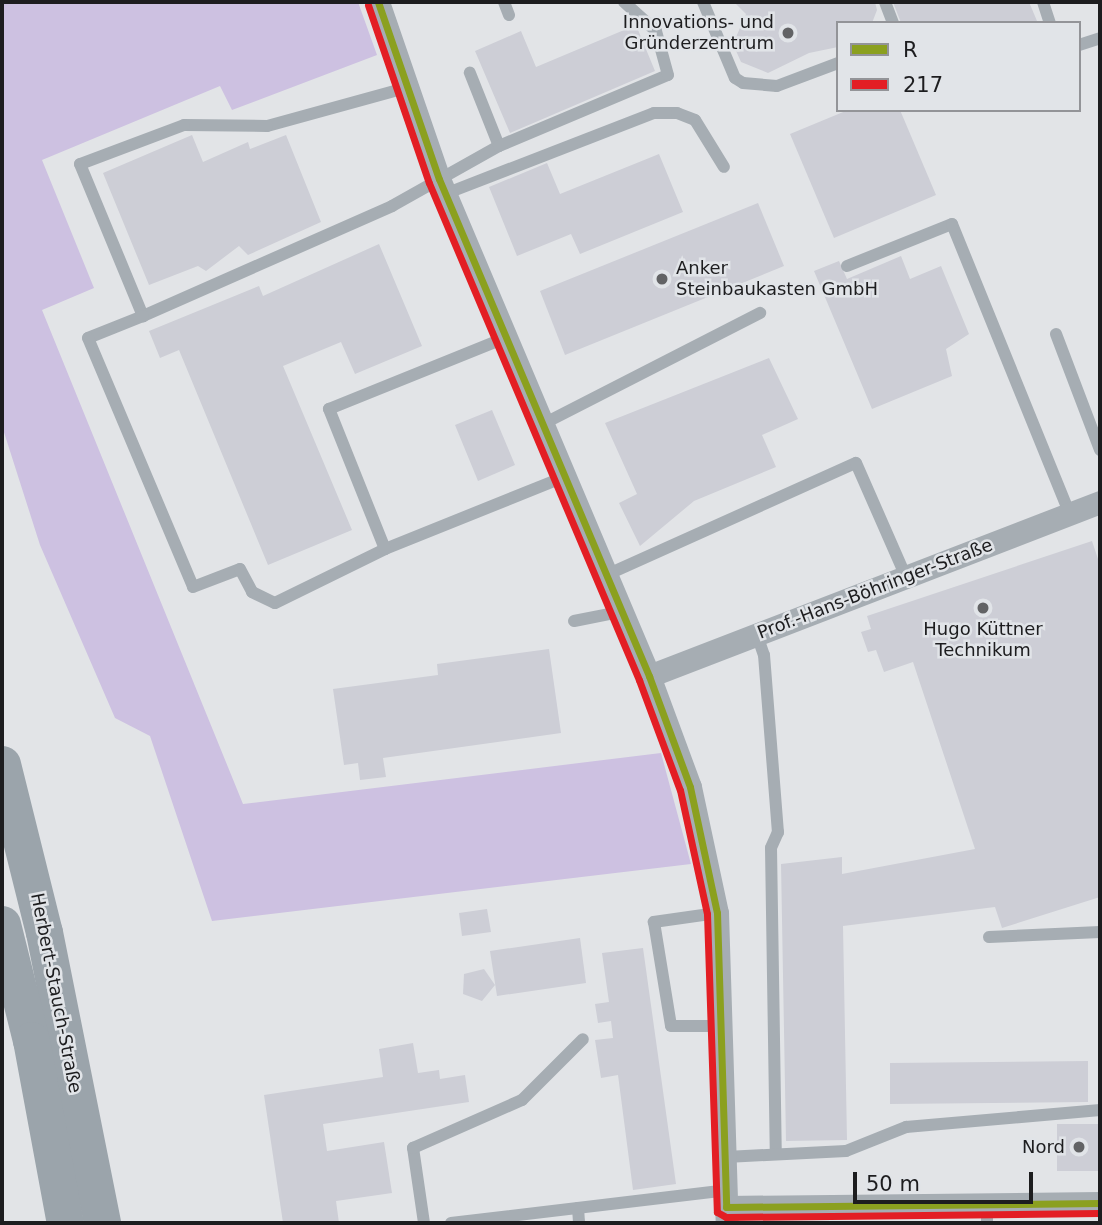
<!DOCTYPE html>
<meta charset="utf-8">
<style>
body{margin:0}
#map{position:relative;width:1102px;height:1225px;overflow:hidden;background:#e2e4e7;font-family:"DejaVu Sans",sans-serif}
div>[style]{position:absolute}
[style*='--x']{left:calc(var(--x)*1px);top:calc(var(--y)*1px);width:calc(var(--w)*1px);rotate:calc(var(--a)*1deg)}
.green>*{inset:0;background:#cdc1e1}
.building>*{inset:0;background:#cdced6}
.service>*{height:12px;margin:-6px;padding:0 6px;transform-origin:6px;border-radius:6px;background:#a6adb3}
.minor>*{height:23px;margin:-11.5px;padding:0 11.5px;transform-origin:11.5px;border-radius:11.5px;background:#a6adb3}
.primary>*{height:37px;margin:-18.5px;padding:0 18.5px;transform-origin:18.5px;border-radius:18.5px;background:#9ba4ab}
.bus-1>*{height:7px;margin:-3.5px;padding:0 3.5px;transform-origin:3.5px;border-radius:3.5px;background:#8ba01f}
.bus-2>*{height:7px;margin:-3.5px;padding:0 3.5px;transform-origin:3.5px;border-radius:3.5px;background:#e31e24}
.dots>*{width:19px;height:19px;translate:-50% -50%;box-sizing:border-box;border:4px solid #e1e4e8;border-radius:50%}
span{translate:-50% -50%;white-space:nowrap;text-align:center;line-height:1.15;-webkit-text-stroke:5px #e1e4e8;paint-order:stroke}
.poi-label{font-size:18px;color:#1d1d1f}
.right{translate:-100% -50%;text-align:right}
.left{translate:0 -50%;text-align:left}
.street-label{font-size:18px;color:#1d1d1f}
.frame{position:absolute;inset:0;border:4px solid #1d1d1f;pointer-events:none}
.legend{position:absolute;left:836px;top:21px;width:245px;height:91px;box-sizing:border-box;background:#e1e4e8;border:2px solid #939498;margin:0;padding:9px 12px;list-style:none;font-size:21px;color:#1d1d1f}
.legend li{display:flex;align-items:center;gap:14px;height:35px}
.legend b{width:35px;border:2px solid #939498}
.scale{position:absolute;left:853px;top:1172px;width:180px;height:32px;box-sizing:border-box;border:4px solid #1d1d1f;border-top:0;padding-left:9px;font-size:21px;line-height:24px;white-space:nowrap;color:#1d1d1f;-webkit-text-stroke:5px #e1e4e8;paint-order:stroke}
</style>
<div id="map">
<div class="green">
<i style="clip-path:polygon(2px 2px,358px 2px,377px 55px,232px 110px,220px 86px,42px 160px,94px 288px,42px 310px,243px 804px,661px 753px,691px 864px,212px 921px,150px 736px,115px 718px,40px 545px,2px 426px)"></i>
</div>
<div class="building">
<i style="clip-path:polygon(734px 2px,875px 2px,877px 10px,872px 23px,838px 23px,838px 47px,809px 53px,768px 73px,741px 62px,733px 44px,746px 14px)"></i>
<i style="clip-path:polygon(893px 2px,1029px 2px,1037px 21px,901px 23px)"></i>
<i style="clip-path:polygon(636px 25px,655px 71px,510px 133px,475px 51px,521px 31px,536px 67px)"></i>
<i style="clip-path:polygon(848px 110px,900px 110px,936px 195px,834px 238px,790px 134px)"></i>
<i style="clip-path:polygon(192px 135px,203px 162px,248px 142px,250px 149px,286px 135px,321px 222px,248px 255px,239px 246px,206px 271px,198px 266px,149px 285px,103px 173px)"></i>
<i style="clip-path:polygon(659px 154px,683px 212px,580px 254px,571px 234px,517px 256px,489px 187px,547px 163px,560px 194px)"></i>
<i style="clip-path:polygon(758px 203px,784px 266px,565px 355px,540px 291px)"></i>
<i style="clip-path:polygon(379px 244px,422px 346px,355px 374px,341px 342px,283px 366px,352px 530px,268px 565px,179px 350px,160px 358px,149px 331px,259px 286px,263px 296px)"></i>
<i style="clip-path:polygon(901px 256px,910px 279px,941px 266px,969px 334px,946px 349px,952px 376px,872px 409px,814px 271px,839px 261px,847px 279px)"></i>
<i style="clip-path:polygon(769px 358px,798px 419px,762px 435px,776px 467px,694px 501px,640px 546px,619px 503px,637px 494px,605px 423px)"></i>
<i style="clip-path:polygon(492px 410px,515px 465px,478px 481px,455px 425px)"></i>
<i style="clip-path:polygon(1092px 541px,1100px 565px,1100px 897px,1002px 928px,995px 907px,843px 926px,847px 1140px,786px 1141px,781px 864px,842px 857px,842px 874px,975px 849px,913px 662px,884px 672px,876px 650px,868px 652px,861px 632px,871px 629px,867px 616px)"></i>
<i style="clip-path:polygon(549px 649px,561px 733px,383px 758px,386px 777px,360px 780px,358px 763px,344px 765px,333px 689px,438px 675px,437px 664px)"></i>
<i style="clip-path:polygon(487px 909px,491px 932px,462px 936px,459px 913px)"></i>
<i style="clip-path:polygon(580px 938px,586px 983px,497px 996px,490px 951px)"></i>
<i style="clip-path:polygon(643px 948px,676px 1184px,633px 1190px,618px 1075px,601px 1078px,595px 1040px,613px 1038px,611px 1021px,598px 1023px,595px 1004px,609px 1002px,602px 953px)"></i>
<i style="clip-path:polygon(484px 969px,495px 985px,482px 1001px,463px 994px,464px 974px)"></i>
<i style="clip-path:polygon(413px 1043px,418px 1073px,439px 1070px,440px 1079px,465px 1075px,469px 1102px,323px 1124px,327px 1151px,384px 1142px,392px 1193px,336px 1201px,339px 1223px,283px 1223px,264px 1095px,383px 1077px,379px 1049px)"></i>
<i style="clip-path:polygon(1088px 1061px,1088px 1102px,890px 1104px,890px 1063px)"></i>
<i style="clip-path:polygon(1057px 1124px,1100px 1124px,1100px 1171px,1057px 1171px)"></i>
</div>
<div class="service">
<i style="--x:504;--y:2;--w:14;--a:69"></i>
<i style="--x:703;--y:2;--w:82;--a:67.2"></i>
<i style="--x:735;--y:78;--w:9;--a:32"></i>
<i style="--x:743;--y:83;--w:34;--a:5"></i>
<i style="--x:777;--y:86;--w:65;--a:-20.7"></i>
<i style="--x:885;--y:2;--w:22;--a:69"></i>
<i style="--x:1043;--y:2;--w:22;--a:72"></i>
<i style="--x:1079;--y:45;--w:22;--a:-18"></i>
<i style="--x:409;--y:87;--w:147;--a:164.6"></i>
<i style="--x:267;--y:126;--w:83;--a:-179.3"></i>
<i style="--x:184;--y:125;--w:111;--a:159.4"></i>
<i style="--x:80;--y:164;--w:165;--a:67.5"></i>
<i style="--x:143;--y:316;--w:272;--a:-23.8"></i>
<i style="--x:392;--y:206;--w:123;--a:-29.3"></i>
<i style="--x:499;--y:146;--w:79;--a:-111.7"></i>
<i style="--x:499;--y:146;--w:183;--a:-22.8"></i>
<i style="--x:668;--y:75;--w:46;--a:-105.3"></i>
<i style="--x:656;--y:31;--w:43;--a:-137.8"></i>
<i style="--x:445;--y:194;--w:224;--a:-21.2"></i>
<i style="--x:654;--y:113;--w:23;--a:0"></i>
<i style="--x:677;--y:113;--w:19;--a:21"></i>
<i style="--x:695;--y:120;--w:55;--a:58.3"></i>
<i style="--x:847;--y:266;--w:113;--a:-21.8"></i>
<i style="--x:952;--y:224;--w:313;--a:67.9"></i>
<i style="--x:143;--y:316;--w:59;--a:158.2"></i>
<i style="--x:88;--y:338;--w:270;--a:67.1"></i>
<i style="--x:193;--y:587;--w:50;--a:-21"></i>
<i style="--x:240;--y:569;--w:26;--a:62"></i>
<i style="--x:252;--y:592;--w:25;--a:26"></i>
<i style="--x:275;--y:603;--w:123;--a:-26.1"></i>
<i style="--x:385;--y:549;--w:193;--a:-21.9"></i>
<i style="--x:1056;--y:334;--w:124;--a:69.2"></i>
<i style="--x:543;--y:424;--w:244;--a:-27.1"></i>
<i style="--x:385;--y:549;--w:151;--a:-111.8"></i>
<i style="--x:329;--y:409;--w:192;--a:-22"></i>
<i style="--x:604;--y:576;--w:276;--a:-24.2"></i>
<i style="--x:856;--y:463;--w:124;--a:66.3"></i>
<i style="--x:574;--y:621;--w:47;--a:-11.1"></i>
<i style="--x:757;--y:635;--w:21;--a:71"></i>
<i style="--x:764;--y:655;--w:178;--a:85.5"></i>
<i style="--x:778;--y:832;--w:17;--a:114"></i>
<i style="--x:771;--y:848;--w:306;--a:89.1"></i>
<i style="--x:717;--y:913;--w:64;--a:171.9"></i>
<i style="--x:654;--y:922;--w:105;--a:80.7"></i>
<i style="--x:671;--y:1026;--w:51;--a:0"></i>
<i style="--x:989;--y:937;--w:111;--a:-2.6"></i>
<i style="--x:726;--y:1157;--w:120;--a:-2.9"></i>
<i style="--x:846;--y:1151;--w:65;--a:-21.8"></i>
<i style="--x:906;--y:1127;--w:195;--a:-5"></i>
<i style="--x:987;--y:1204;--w:19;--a:90"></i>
<i style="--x:578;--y:1208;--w:15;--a:86"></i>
<i style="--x:424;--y:1223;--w:76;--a:-98.3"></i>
<i style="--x:413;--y:1148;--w:119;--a:-23.8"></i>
<i style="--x:522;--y:1100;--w:86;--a:-45"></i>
<i style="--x:451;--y:1223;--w:277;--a:-6.8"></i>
</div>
<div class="minor">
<i style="--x:378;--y:2;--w:187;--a:71"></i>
<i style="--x:439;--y:179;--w:540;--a:67.09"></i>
<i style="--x:649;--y:676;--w:118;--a:69.7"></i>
<i style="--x:690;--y:787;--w:129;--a:77.9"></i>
<i style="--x:717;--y:913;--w:310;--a:88.2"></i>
<i style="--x:649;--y:676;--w:483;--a:-21.1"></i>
<i style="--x:726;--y:1207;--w:374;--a:-0.6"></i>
</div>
<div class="primary">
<i style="--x:2;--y:764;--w:173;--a:76"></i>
<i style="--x:44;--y:932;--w:297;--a:78.7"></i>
<i style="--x:2;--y:924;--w:120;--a:76"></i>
<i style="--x:31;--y:1040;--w:186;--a:79.5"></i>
</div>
<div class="bus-1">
<i style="--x:378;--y:2;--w:187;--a:71"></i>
<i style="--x:439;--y:179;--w:540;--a:67.09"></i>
<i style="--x:649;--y:676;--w:118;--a:69.7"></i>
<i style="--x:690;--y:787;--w:129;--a:77.9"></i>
<i style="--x:717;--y:913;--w:294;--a:88.2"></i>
<i style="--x:726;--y:1207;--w:374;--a:-0.6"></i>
</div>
<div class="bus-2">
<i style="--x:368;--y:5;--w:188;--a:71.1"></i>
<i style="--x:429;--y:183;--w:540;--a:67.09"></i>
<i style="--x:639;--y:680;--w:117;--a:69.6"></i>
<i style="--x:680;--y:790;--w:127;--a:77.7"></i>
<i style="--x:707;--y:914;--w:298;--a:88.1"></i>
<i style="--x:717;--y:1212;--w:10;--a:29"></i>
<i style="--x:726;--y:1217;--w:374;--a:-0.6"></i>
</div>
<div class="dots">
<i style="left:788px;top:33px;background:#626365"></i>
<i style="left:662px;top:279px;background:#626365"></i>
<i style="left:983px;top:608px;background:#626365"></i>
<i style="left:1079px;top:1147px;background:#626365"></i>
</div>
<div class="poi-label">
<span class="right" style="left:774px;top:33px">Innovations- und<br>Gründerzentrum</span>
<span class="left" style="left:676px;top:279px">Anker<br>Steinbaukasten GmbH</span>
<span style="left:983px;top:640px">Hugo Küttner<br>Technikum</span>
<span class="right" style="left:1065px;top:1147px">Nord</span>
</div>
<div class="street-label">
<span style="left:875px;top:589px;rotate:-21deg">Prof.-Hans-Böhringer-Straße</span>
<span style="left:56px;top:993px;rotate:79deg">Herbert-Stauch-Straße</span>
</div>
<div class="frame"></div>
<ul class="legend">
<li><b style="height:9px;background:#8ba01f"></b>R</li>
<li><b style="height:9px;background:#e31e24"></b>217</li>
</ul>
<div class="scale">50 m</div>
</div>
